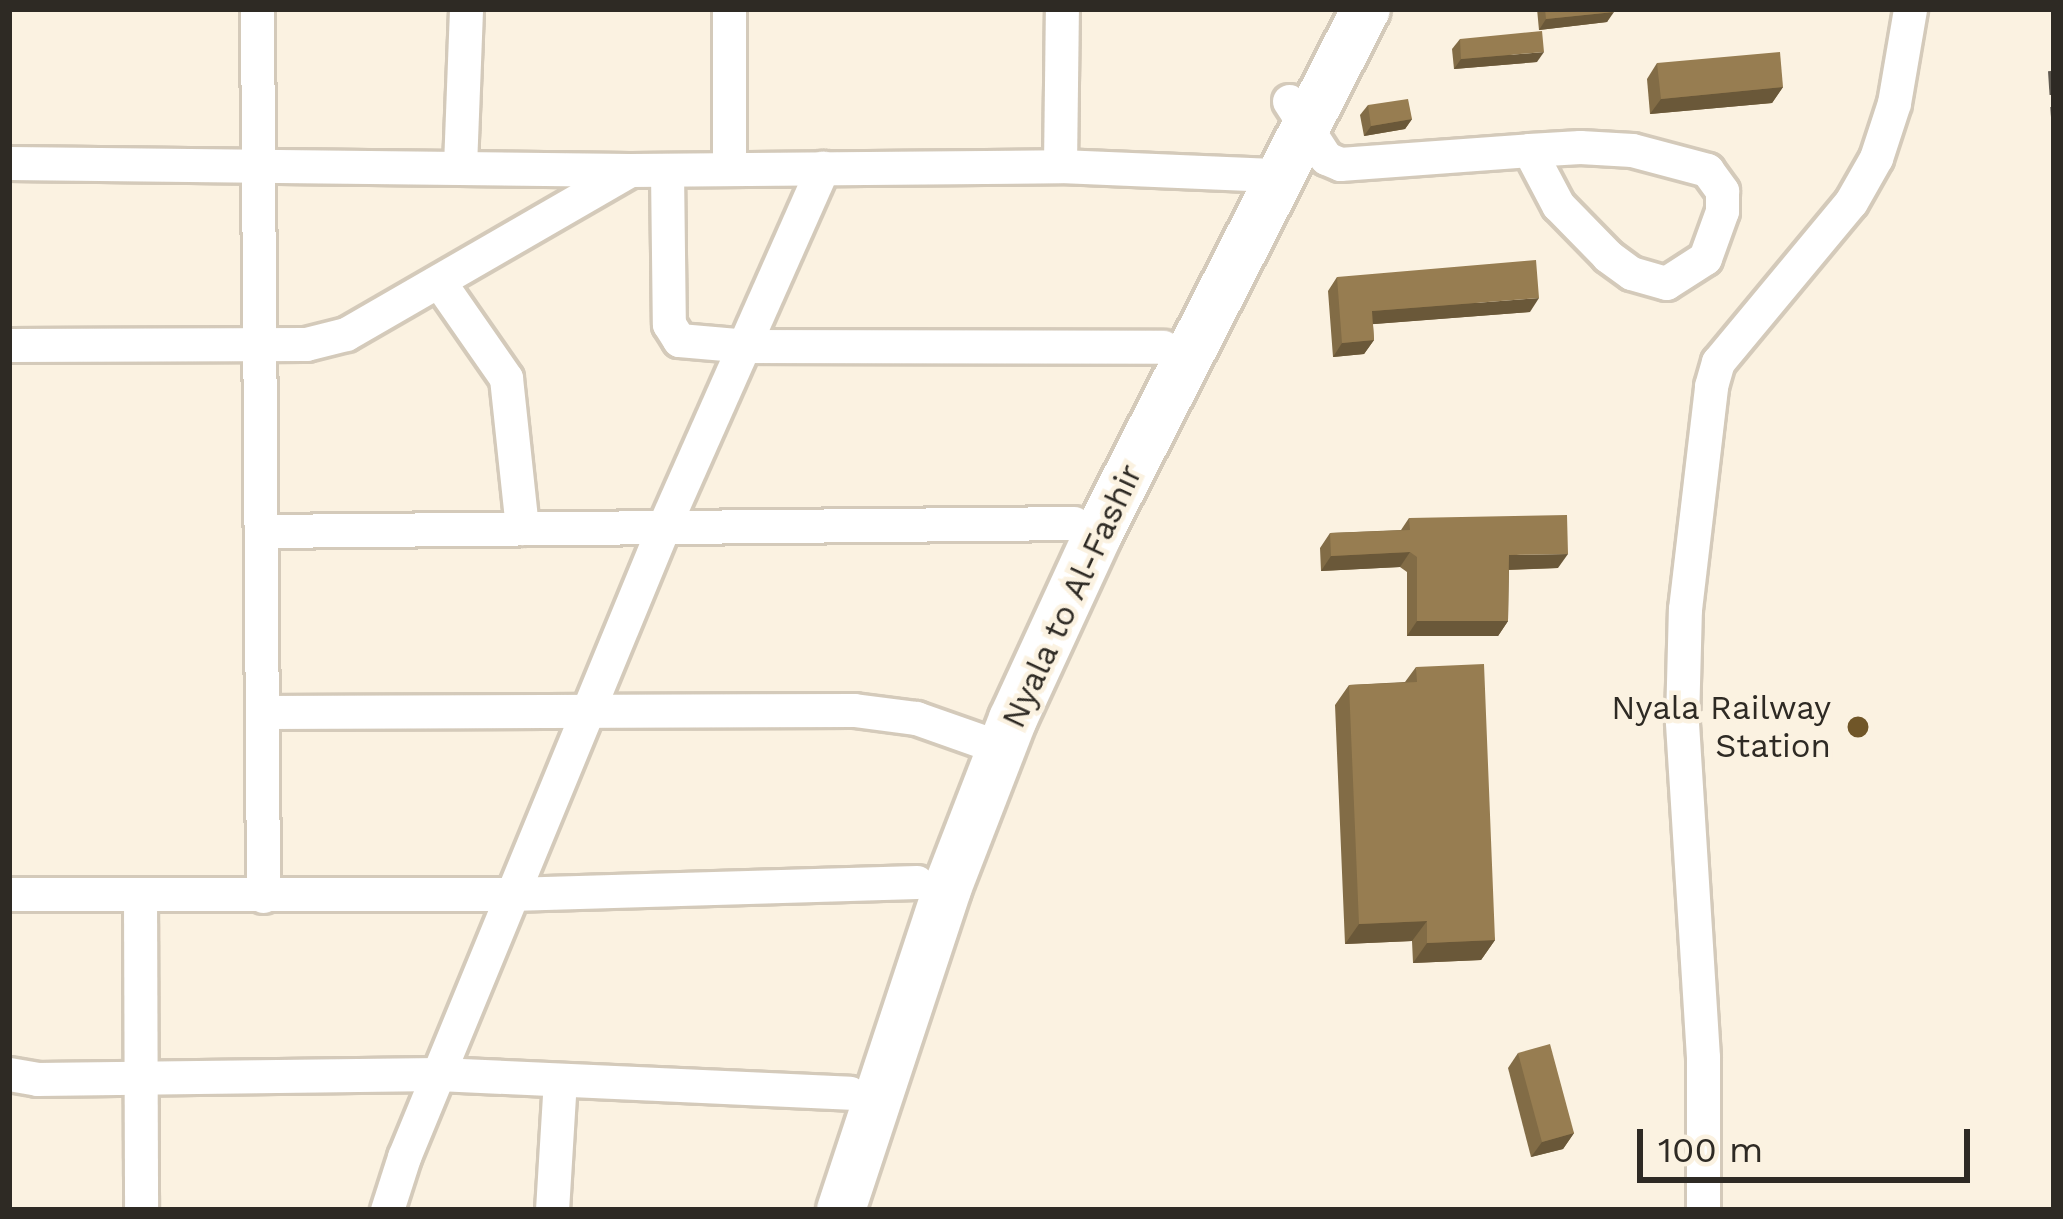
<!DOCTYPE html>
<style>
body{margin:0}
#map{position:relative;width:2063px;height:1219px;overflow:hidden;background:#fbf2e1;font-family:"Work Sans",sans-serif}
div>[style]{position:absolute}
[style*='--x']{left:calc(var(--x)*1px);top:calc(var(--y)*1px);width:calc(var(--w)*1px);rotate:calc(var(--a)*1deg)}
.roads{filter:drop-shadow(3px 0 #d4caba) drop-shadow(-3px 0 #d4caba) drop-shadow(0 3px #d4caba) drop-shadow(0 -3px #d4caba)}
.minor>*{height:33px;margin:-16.5px;padding:0 16.5px;transform-origin:16.5px;border-radius:16.5px;background:#fff}
.highway>*{height:48px;margin:-24px;padding:0 24px;transform-origin:24px;border-radius:24px;background:#fff}
.rail>*{height:6px;margin-top:-3px;transform-origin:0;background:repeating-linear-gradient(90deg,#5f5a51 0 24px,transparent 0 36px)}
.wall>*{inset:0;background:#826c46}
.shaded-wall>*{inset:0;background:#6a5839}
.building>*{inset:0;background:#977d51}
.dots>*{width:33px;height:33px;translate:-50% -50%;box-sizing:border-box;border:6px solid #fbf2e1;border-radius:50%}
span{translate:-50% -50%;white-space:nowrap;text-align:center;line-height:1.15;-webkit-text-stroke:9px #fbf2e1;paint-order:stroke}
.street-label{font-size:33px;color:#2e2a24}
.poi-label{font-size:33px;color:#2e2a24}
.right{translate:-100% -50%;text-align:right}
.frame{position:absolute;inset:0;border:12px solid #2e2a24;pointer-events:none}
.scale{position:absolute;left:1637px;top:1129px;width:333px;height:54px;box-sizing:border-box;border:6px solid #2e2a24;border-top:0;padding-left:15px;font-size:36px;line-height:42px;white-space:nowrap;color:#2e2a24;-webkit-text-stroke:9px #fbf2e1;paint-order:stroke}
</style>
<div id="map">
<div class="roads">
<div class="minor">
<i style="--x:257;--y:9;--w:887;--a:89.61"></i>
<i style="--x:1289;--y:101;--w:68;--a:57"></i>
<i style="--x:1326;--y:158;--w:15;--a:23"></i>
<i style="--x:1340;--y:164;--w:190;--a:-4.2"></i>
<i style="--x:1580;--y:147;--w:52;--a:3.3"></i>
<i style="--x:1632;--y:150;--w:78;--a:14.9"></i>
<i style="--x:1707;--y:170;--w:26;--a:54"></i>
<i style="--x:1722;--y:191;--w:20;--a:90"></i>
<i style="--x:1722;--y:211;--w:50;--a:109.9"></i>
<i style="--x:1705;--y:258;--w:46;--a:147.3"></i>
<i style="--x:1666;--y:283;--w:36;--a:-164"></i>
<i style="--x:1631;--y:273;--w:29;--a:-144"></i>
<i style="--x:1608;--y:256;--w:71;--a:-134.4"></i>
<i style="--x:1558;--y:205;--w:62;--a:-117.8"></i>
<i style="--x:1529;--y:150;--w:51;--a:-3.4"></i>
<i style="--x:9;--y:163;--w:621;--a:0.65"></i>
<i style="--x:630;--y:170;--w:430;--a:-0.5"></i>
<i style="--x:1060;--y:166;--w:219;--a:2.4"></i>
<i style="--x:460;--y:166;--w:157;--a:-87.8"></i>
<i style="--x:1060;--y:166;--w:157;--a:-89.3"></i>
<i style="--x:729;--y:168;--w:159;--a:-90"></i>
<i style="--x:667;--y:171;--w:153;--a:89.3"></i>
<i style="--x:669;--y:324;--w:19;--a:58"></i>
<i style="--x:679;--y:340;--w:69;--a:5"></i>
<i style="--x:748;--y:346;--w:415;--a:0.1"></i>
<i style="--x:440;--y:283;--w:116;--a:55.2"></i>
<i style="--x:506;--y:378;--w:151;--a:83.9"></i>
<i style="--x:9;--y:345;--w:297;--a:-0.2"></i>
<i style="--x:306;--y:344;--w:41;--a:-14"></i>
<i style="--x:346;--y:334;--w:326;--a:-30"></i>
<i style="--x:262;--y:531;--w:812;--a:-0.56"></i>
<i style="--x:263;--y:712;--w:591;--a:-0.19"></i>
<i style="--x:854;--y:710;--w:63;--a:7.4"></i>
<i style="--x:916;--y:718;--w:90;--a:19.4"></i>
<i style="--x:9;--y:894;--w:502;--a:0"></i>
<i style="--x:511;--y:894;--w:406;--a:-1.7"></i>
<i style="--x:140;--y:895;--w:315;--a:89.8"></i>
<i style="--x:9;--y:1074;--w:28;--a:10"></i>
<i style="--x:37;--y:1079;--w:401;--a:-0.7"></i>
<i style="--x:438;--y:1074;--w:412;--a:2.6"></i>
<i style="--x:387;--y:1210;--w:56;--a:-72.2"></i>
<i style="--x:404;--y:1157;--w:682;--a:-67.61"></i>
<i style="--x:664;--y:526;--w:392;--a:-66.1"></i>
<i style="--x:552;--y:1210;--w:130;--a:-86.5"></i>
<i style="--x:1703;--y:1210;--w:153;--a:-90"></i>
<i style="--x:1703;--y:1057;--w:337;--a:-93.6"></i>
<i style="--x:1682;--y:721;--w:112;--a:-88.5"></i>
<i style="--x:1685;--y:609;--w:225;--a:-83.3"></i>
<i style="--x:1711;--y:386;--w:25;--a:-74"></i>
<i style="--x:1718;--y:362;--w:208;--a:-50.3"></i>
<i style="--x:1851;--y:202;--w:51;--a:-60.4"></i>
<i style="--x:1876;--y:158;--w:58;--a:-71.9"></i>
<i style="--x:1894;--y:103;--w:95;--a:-80.3"></i>
</div>
<div class="highway">
<i style="--x:841;--y:1210;--w:338;--a:-71.7"></i>
<i style="--x:947;--y:889;--w:182;--a:-68.8"></i>
<i style="--x:1013;--y:719;--w:204;--a:-65.3"></i>
<i style="--x:1098;--y:534;--w:589;--a:-62.96"></i>
</div>
</div>
<div class="rail">
<i style="--x:2051;--y:71;--w:46;--a:86.3"></i>
</div>
<div class="wall">
<i style="clip-path:polygon(1537px 9px,1614px 9px,1607px 22px,1539px 30px)"></i>
<i style="clip-path:polygon(1460px 39px,1537px 62px,1454px 69px,1452px 49px)"></i>
<i style="clip-path:polygon(1657px 63px,1783px 87px,1772px 103px,1650px 114px,1647px 79px)"></i>
<i style="clip-path:polygon(1368px 105px,1412px 119px,1405px 129px,1364px 136px,1360px 115px)"></i>
<i style="clip-path:polygon(1337px 277px,1530px 312px,1373px 324px,1374px 340px,1364px 354px,1333px 357px,1328px 291px)"></i>
<i style="clip-path:polygon(1409px 518px,1558px 568px,1509px 570px,1508px 621px,1498px 636px,1407px 636px,1407px 572px,1400px 567px,1321px 571px,1320px 548px,1330px 533px,1401px 530px)"></i>
<i style="clip-path:polygon(1416px 667px,1495px 940px,1481px 960px,1413px 963px,1412px 941px,1345px 944px,1335px 705px,1349px 685px,1405px 682px)"></i>
<i style="clip-path:polygon(1518px 1053px,1574px 1133px,1563px 1149px,1531px 1157px,1508px 1068px)"></i>
</div>
<div class="shaded-wall">
<i style="clip-path:polygon(1614px 12px,1607px 22px,1539px 30px,1546px 19px)"></i>
<i style="clip-path:polygon(1544px 52px,1537px 62px,1454px 69px,1461px 59px)"></i>
<i style="clip-path:polygon(1783px 87px,1772px 103px,1650px 114px,1661px 99px)"></i>
<i style="clip-path:polygon(1412px 119px,1405px 129px,1364px 136px,1371px 126px)"></i>
<i style="clip-path:polygon(1539px 298px,1530px 312px,1362px 325px,1372px 311px)"></i>
<i style="clip-path:polygon(1374px 340px,1364px 354px,1333px 357px,1342px 343px)"></i>
<i style="clip-path:polygon(1410px 552px,1400px 567px,1321px 571px,1331px 556px)"></i>
<i style="clip-path:polygon(1568px 554px,1558px 568px,1499px 570px,1509px 555px)"></i>
<i style="clip-path:polygon(1417px 621px,1508px 621px,1498px 636px,1407px 636px)"></i>
<i style="clip-path:polygon(1427px 921px,1412px 941px,1345px 944px,1359px 924px)"></i>
<i style="clip-path:polygon(1495px 940px,1481px 960px,1413px 963px,1427px 943px)"></i>
<i style="clip-path:polygon(1574px 1133px,1563px 1149px,1531px 1157px,1542px 1142px)"></i>
</div>
<div class="building">
<i style="clip-path:polygon(1545px 9px,1614px 9px,1614px 12px,1546px 19px)"></i>
<i style="clip-path:polygon(1542px 31px,1544px 52px,1461px 59px,1460px 39px)"></i>
<i style="clip-path:polygon(1780px 52px,1783px 87px,1661px 99px,1657px 63px)"></i>
<i style="clip-path:polygon(1408px 99px,1412px 119px,1371px 126px,1368px 105px)"></i>
<i style="clip-path:polygon(1536px 260px,1539px 298px,1372px 311px,1374px 340px,1342px 343px,1337px 277px)"></i>
<i style="clip-path:polygon(1567px 515px,1568px 554px,1509px 555px,1508px 621px,1417px 621px,1417px 557px,1410px 552px,1331px 556px,1330px 533px,1410px 530px,1409px 518px)"></i>
<i style="clip-path:polygon(1484px 664px,1495px 940px,1427px 943px,1427px 921px,1359px 924px,1349px 685px,1417px 682px,1416px 667px)"></i>
<i style="clip-path:polygon(1550px 1044px,1574px 1133px,1542px 1142px,1518px 1053px)"></i>
</div>
<div class="dots">
<i style="left:1858px;top:727px;background:#705628"></i>
</div>
<div class="street-label">
<span style="left:1072px;top:596px;rotate:-65deg">Nyala to Al-Fashir</span>
</div>
<div class="poi-label">
<span class="right" style="left:1831px;top:727px">Nyala Railway<br>Station</span>
</div>
<div class="frame"></div>
<div class="scale">100 m</div>
</div>
